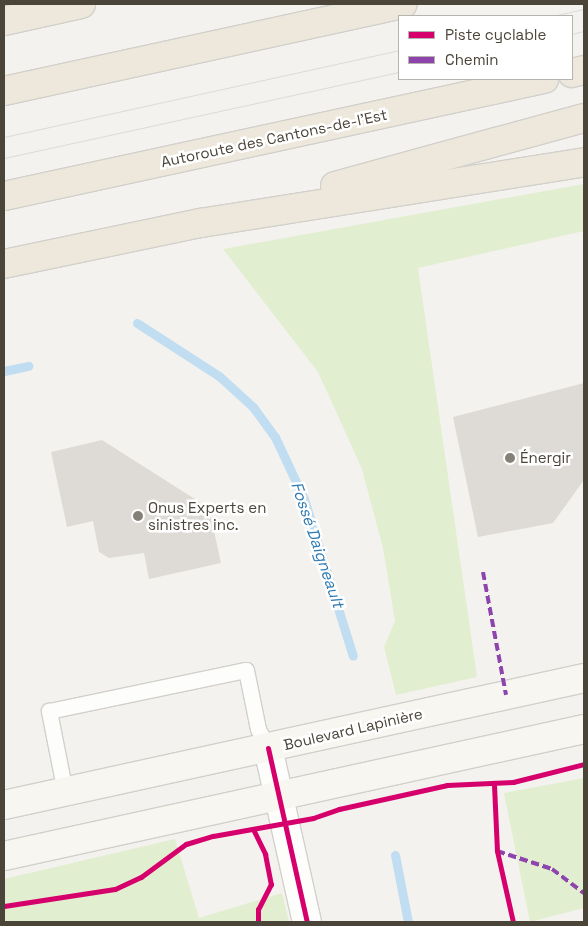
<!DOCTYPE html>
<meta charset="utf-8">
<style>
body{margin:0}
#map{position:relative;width:588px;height:926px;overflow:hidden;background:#f4f2ee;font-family:"Space Grotesk",sans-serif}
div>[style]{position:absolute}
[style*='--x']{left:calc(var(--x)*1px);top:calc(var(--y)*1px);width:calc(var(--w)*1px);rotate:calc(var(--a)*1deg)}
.green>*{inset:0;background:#e1eecf}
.stream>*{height:9px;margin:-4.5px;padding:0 4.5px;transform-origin:4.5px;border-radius:4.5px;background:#c0ddf1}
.building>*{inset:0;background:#dedbd6}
.roads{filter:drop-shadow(1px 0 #d2d0cb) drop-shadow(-1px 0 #d2d0cb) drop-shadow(0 1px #d2d0cb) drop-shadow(0 -1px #d2d0cb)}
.lane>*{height:15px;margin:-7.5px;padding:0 7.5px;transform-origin:7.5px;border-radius:7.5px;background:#fdfdfc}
.street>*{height:28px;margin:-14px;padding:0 14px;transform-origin:14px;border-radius:14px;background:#fdfdfc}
.secondary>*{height:28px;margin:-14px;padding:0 14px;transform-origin:14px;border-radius:14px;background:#f7f6f1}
.highway>*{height:28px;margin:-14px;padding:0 14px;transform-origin:14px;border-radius:14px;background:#ede8db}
.tram>*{height:1px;margin:-0.5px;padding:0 0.5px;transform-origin:0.5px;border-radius:0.5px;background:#dbdbda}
.quiet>*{height:4px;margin-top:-2px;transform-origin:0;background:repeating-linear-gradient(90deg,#8e44ad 0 8px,transparent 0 12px)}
.cycleway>*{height:5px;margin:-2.5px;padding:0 2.5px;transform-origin:2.5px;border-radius:2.5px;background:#d6006c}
.dots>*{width:14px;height:14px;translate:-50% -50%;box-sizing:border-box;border:2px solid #fff;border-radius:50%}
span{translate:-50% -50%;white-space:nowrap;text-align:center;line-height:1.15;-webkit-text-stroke:5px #fff;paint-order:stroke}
.street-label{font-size:15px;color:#4b4439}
.poi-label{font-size:15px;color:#4b4439}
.left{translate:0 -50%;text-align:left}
.water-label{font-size:16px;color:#2e7ab2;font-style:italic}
.frame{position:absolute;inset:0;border:5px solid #4b4439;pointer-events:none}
.legend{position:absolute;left:398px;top:15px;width:175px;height:65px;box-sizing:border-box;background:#fff;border:1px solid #b7b4b0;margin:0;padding:6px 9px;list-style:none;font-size:15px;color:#4b4439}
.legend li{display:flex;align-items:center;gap:10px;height:25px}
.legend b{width:25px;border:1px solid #b7b4b0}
</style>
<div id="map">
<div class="green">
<i style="clip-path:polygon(584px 184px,584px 231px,418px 268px,477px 677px,396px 695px,384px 647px,395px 621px,383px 548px,362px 469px,318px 372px,223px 249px)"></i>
<i style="clip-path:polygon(584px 778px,584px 908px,530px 922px,504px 793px)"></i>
<i style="clip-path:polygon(175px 839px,199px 918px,282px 893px,289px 922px,4px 922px,4px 879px)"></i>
</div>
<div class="stream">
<i style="--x:137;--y:323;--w:98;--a:32.9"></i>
<i style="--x:219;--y:376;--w:46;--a:42.4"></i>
<i style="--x:253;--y:407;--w:37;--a:54"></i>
<i style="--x:275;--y:437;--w:68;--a:64.9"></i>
<i style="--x:304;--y:499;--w:164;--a:72.7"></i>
<i style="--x:4;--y:371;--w:25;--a:-12"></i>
<i style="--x:395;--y:855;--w:68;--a:79"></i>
</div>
<div class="building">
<i style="clip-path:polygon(584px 383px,584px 480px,553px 523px,478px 537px,453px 417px)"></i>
<i style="clip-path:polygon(102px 440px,209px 508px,221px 563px,149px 579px,144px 553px,109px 558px,99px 552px,93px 521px,67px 527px,51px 452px)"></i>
</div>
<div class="roads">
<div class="lane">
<i style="--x:65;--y:792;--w:83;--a:-101.2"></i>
<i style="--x:49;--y:711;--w:201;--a:-11.8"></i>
<i style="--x:246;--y:670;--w:60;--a:78.5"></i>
<i style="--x:258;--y:729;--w:21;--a:62"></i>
</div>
<div class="street">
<i style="--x:268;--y:748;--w:178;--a:77.4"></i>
</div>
<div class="secondary">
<i style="--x:4;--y:805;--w:594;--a:-12.35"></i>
<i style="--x:4;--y:856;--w:594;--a:-12.35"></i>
</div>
<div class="highway">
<i style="--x:4;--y:21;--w:79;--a:-12.4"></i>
<i style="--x:572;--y:73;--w:12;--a:-14"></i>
<i style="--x:4;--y:91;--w:408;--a:-12.3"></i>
<i style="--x:335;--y:186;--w:258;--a:-15.3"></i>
<i style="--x:4;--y:196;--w:553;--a:-12.23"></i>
<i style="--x:4;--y:264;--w:201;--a:-11.8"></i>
<i style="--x:201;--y:223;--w:388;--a:-9"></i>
</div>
</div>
<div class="tram">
<i style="--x:553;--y:16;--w:32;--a:-13"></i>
<i style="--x:572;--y:34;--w:12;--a:-14"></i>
<i style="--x:4;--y:137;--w:404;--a:-12.4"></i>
<i style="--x:4;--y:158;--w:404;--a:-12.3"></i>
</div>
<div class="quiet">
<i style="--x:483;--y:572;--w:125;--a:79.4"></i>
<i style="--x:497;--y:851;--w:58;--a:18.1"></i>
<i style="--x:552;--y:869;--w:40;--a:37"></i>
</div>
<div class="cycleway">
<i style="--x:268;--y:748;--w:178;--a:77.4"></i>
<i style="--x:494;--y:785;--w:66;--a:87.4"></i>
<i style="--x:497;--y:851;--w:73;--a:77.3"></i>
<i style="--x:253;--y:829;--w:28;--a:64"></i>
<i style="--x:265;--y:854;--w:31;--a:79"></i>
<i style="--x:271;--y:884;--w:28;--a:117"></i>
<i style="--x:258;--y:909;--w:13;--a:90"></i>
<i style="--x:4;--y:906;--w:112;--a:-8.7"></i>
<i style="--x:115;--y:889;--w:29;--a:-25"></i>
<i style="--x:141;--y:877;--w:56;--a:-36.3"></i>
<i style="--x:186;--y:844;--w:28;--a:-17"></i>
<i style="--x:213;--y:836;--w:102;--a:-10.2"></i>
<i style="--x:313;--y:818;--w:28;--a:-19"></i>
<i style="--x:339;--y:809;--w:111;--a:-12.5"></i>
<i style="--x:447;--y:785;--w:66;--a:-2.6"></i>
<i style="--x:513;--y:782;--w:73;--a:-14.2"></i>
</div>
<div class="dots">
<i style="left:510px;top:458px;background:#868178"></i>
<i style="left:138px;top:516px;background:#868178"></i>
</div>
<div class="street-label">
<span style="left:274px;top:138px;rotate:-12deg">Autoroute des Cantons-de-l'Est</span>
<span style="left:353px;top:729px;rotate:-13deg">Boulevard Lapinière</span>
</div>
<div class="poi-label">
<span class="left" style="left:520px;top:458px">Énergir</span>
<span class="left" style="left:148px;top:516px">Onus Experts en<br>sinistres inc.</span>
</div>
<div class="water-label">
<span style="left:317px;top:545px;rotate:71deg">Fossé Daigneault</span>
</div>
<div class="frame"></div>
<ul class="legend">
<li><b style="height:6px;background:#d6006c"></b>Piste cyclable</li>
<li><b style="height:6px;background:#8e44ad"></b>Chemin</li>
</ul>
</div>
